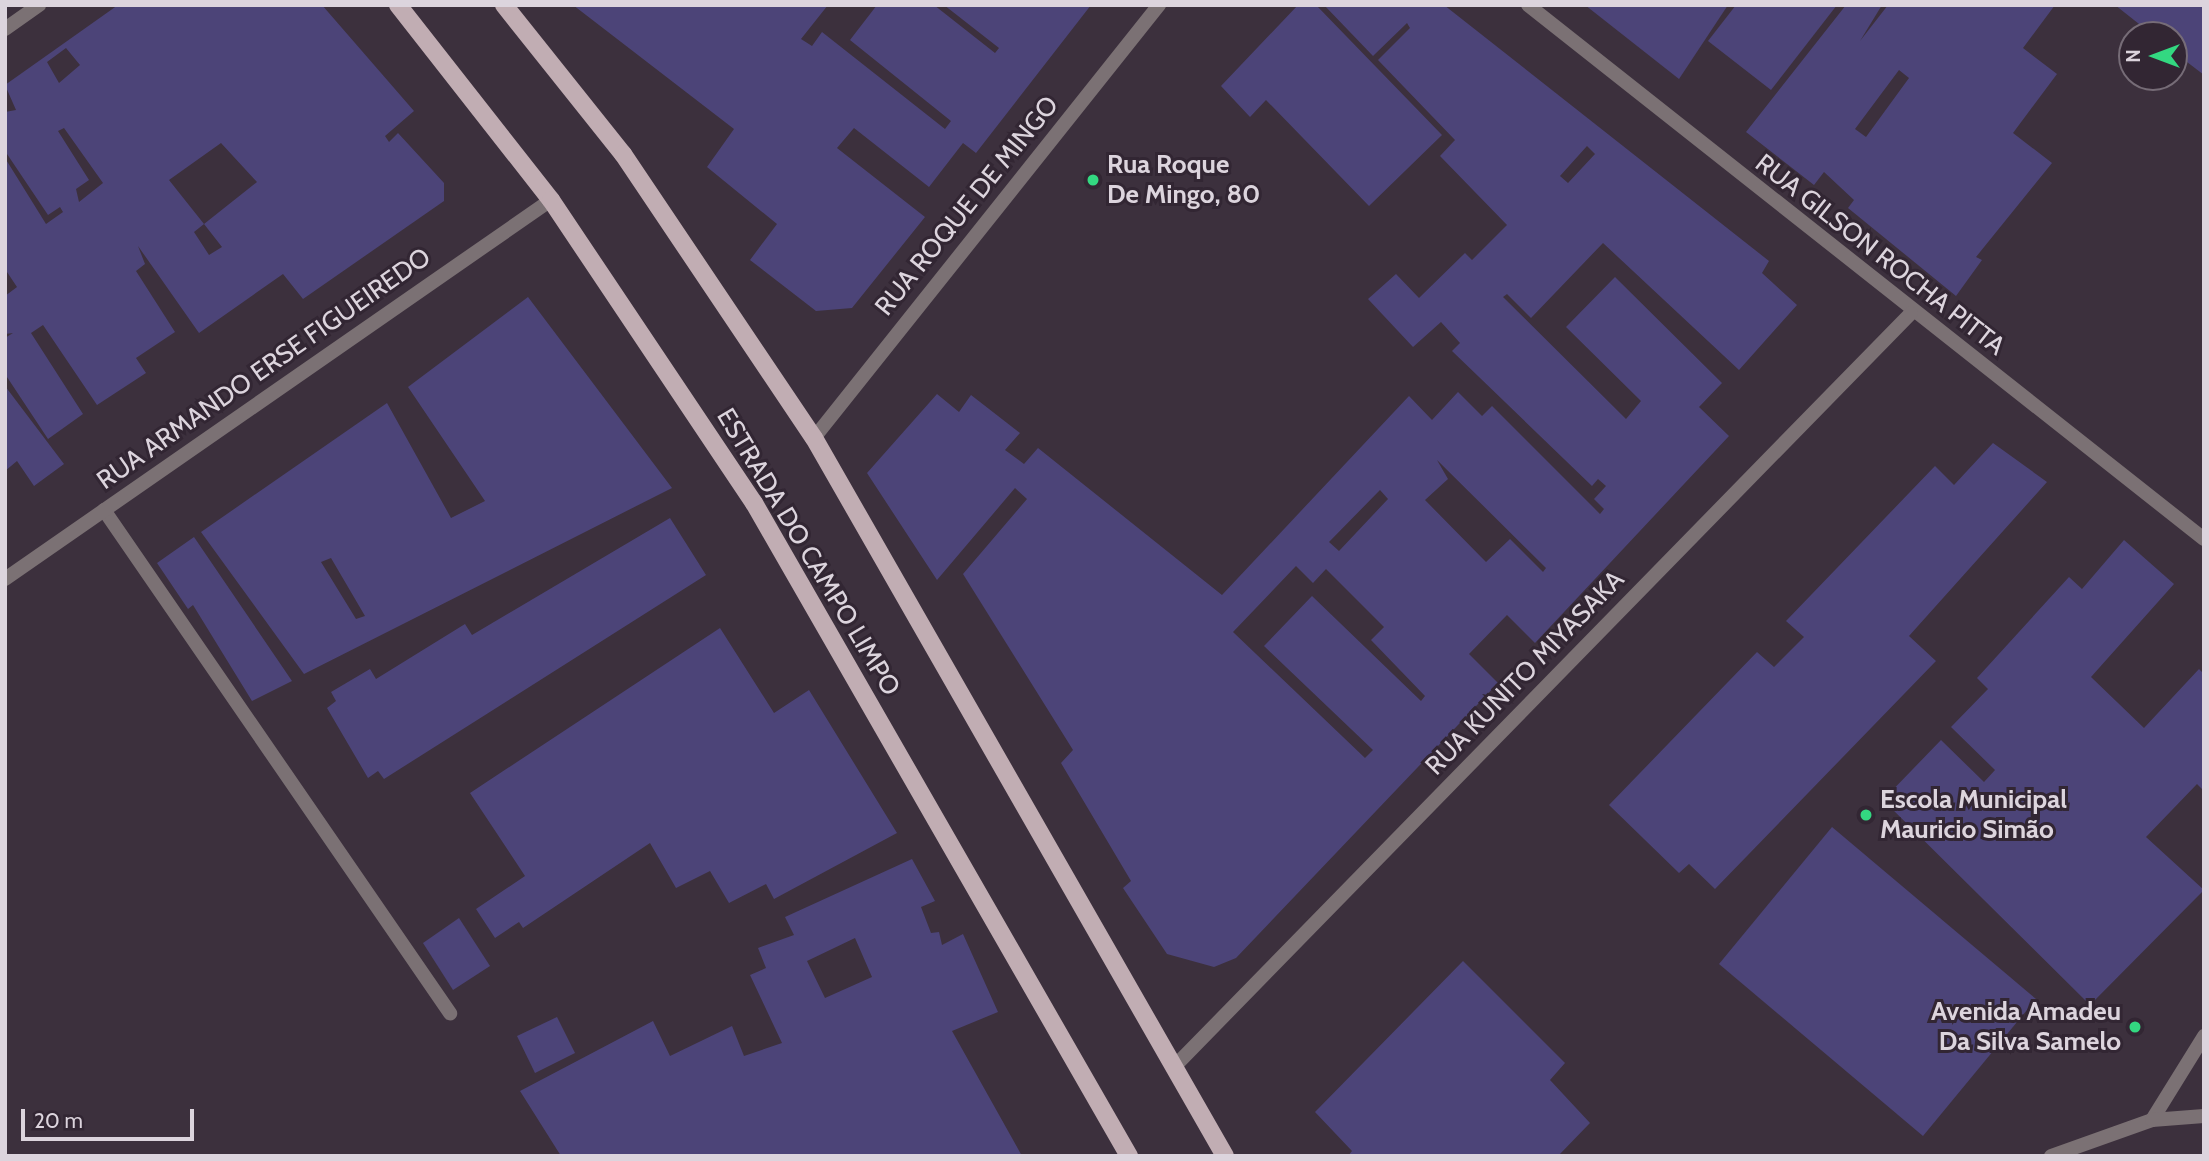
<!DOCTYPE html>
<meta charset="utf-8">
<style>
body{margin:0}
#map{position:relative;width:2209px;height:1161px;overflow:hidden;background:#3c303d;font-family:Cabin,sans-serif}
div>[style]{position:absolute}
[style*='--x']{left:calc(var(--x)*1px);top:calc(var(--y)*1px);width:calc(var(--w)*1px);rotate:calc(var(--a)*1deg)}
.building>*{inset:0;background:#4c4478}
.service>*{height:14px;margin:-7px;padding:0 7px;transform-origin:7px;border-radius:7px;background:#7b7174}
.minor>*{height:14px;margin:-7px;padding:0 7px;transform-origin:7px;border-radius:7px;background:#7b7174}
.tertiary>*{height:14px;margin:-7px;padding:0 7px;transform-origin:7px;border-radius:7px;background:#7b7174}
.primary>*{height:18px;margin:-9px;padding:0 9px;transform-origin:9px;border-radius:9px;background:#c1adb3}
.dots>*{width:19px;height:19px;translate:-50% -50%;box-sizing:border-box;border:4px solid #322633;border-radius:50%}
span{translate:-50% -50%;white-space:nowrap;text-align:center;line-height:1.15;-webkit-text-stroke:6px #322633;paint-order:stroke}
.poi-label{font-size:26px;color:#dcd4dd;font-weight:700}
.left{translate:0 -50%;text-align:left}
.right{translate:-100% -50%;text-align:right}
.street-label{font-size:26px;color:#dcd4dd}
.frame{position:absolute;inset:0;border:7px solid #dcd4dd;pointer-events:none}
.north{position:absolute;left:2118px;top:21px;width:70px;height:70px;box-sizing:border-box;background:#322633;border:2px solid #766c77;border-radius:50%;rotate:270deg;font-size:19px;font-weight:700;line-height:28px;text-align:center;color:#dcd4dd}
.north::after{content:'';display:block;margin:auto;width:24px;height:32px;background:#33d881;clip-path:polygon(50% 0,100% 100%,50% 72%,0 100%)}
.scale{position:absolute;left:21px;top:1109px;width:173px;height:32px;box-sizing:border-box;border:4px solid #dcd4dd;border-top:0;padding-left:9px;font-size:21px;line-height:24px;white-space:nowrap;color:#dcd4dd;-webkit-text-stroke:5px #322633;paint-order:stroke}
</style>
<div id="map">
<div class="building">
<i style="clip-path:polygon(evenodd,118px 5px,322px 5px,414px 111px,385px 136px,389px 142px,398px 133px,444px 183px,444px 201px,303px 299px,283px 274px,199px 333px,138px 246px,145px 264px,136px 271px,175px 332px,136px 358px,146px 373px,97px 405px,43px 325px,31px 333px,83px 414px,48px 439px,5px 374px,5px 338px,13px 333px,5px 334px,5px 296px,17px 287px,5px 269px,5px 158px,46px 224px,63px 212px,60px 207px,48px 215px,5px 151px,5px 112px,16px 110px,5px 85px,118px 5px,66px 48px,80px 65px,59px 83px,47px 62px,66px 48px,118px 5px,64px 128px,103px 183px,79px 202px,76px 189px,89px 180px,58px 131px,64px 128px,118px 5px,221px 143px,257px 182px,204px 224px,222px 247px,209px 255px,194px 232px,204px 224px,169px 180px,221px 143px)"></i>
<i style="clip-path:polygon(573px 5px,828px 5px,801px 39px,812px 46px,822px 32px,945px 129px,951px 121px,850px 40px,877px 5px,934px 5px,995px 53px,999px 48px,944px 5px,1091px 5px,976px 153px,963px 143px,929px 187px,854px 128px,837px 148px,925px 217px,852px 308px,816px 311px,750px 260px,777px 224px,707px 167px,734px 129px)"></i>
<i style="clip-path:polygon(1298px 5px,1316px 5px,1442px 135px,1369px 206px,1266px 100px,1250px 117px,1221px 86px)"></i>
<i style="clip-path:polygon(evenodd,1324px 5px,1444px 5px,1769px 261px,1762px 273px,1797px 305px,1739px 370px,1603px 243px,1531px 318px,1507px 294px,1503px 297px,1626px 419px,1641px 401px,1566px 327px,1615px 277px,1722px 383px,1699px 407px,1729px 436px,1535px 643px,1507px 615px,1469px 654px,1498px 683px,1236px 958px,1214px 967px,1167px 954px,1123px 888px,1131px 881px,1061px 763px,1073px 750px,963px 574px,1027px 499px,1015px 488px,937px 580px,867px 473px,937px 394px,959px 412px,971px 395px,1020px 433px,1005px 450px,1024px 464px,1038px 448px,1222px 595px,1409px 396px,1432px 420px,1458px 392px,1482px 416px,1492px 406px,1600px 514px,1604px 509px,1594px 499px,1606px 486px,1598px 479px,1592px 486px,1452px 351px,1460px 343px,1441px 322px,1413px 347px,1368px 299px,1396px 274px,1419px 298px,1465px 253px,1472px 260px,1507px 225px,1440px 156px,1455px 140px,1378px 60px,1410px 28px,1407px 23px,1373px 56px,1324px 5px,1587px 146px,1595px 154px,1568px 183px,1560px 176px,1587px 146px,1324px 5px,1437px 460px,1546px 568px,1543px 572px,1510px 539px,1486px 562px,1425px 500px,1448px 479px,1437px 460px,1324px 5px,1380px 490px,1388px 499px,1339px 551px,1329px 542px,1380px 490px,1324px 5px,1296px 566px,1313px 583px,1326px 569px,1384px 627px,1371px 640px,1425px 696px,1421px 701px,1312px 596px,1264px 646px,1373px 750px,1365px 758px,1233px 632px,1296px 566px)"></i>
<i style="clip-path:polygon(1585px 5px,1728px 5px,1679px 79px)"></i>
<i style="clip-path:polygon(1736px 5px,1837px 5px,1771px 90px,1708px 41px)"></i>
<i style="clip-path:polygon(evenodd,1846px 5px,1882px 5px,1860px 41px,1888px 5px,2055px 5px,2023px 48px,2057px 74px,2013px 133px,2052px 163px,1976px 257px,1982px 260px,1956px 296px,1848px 208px,1854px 200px,1824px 172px,1814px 185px,1746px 132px,1846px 5px,1899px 70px,1909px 78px,1866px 137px,1855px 129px,1899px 70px)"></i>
<i style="clip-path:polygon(2115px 5px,2204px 5px,2204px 75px,2174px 52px,2174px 35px,2153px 35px)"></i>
<i style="clip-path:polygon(evenodd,528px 297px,672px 488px,304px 674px,201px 532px,387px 403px,451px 518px,485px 501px,408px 387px,528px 297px,331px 558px,365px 616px,356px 619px,321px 562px,331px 558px)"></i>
<i style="clip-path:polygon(5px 386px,64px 464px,34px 486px,17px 461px,5px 471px)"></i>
<i style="clip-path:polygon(1993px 443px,2047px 482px,1909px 636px,1936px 661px,1715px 889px,1689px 864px,1679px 873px,1609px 805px,1757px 652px,1774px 667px,1804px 637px,1786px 621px,1935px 466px,1954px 485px)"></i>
<i style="clip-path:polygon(670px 518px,706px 575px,384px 779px,378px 771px,368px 778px,327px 708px,336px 701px,331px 692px,370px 669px,376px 679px,465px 624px,472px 635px)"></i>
<i style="clip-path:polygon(194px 537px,292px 681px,252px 701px,193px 605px,188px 609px,157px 563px)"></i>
<i style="clip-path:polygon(2124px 540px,2174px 584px,2091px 677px,2144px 728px,2199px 669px,2204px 674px,2204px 791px,2197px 784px,2146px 837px,2204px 890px,2090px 1005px,1883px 800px,1941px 740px,1984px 782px,1995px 770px,1951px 727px,1988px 689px,1977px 678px,2069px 577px,2082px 589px)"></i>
<i style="clip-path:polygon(720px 628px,774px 713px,809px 690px,897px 833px,774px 899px,766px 884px,729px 903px,710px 871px,676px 888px,650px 843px,523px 928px,519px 922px,495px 938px,476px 909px,525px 876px,470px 793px)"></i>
<i style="clip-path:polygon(1832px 827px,2036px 999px,1923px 1136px,1719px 964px)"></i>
<i style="clip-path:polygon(evenodd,912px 859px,935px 901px,921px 907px,931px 933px,939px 932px,942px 945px,963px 934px,998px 1012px,952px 1031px,1022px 1156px,561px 1156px,520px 1091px,653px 1021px,670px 1056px,732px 1026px,744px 1056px,782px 1043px,750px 975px,766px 968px,758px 948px,794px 935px,785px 917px,912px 859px,855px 938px,872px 977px,825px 998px,807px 961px,855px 938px)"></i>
<i style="clip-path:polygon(459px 918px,490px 966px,453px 990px,423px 943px)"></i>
<i style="clip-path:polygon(1463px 961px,1565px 1063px,1550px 1080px,1590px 1123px,1558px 1156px,1348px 1156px,1352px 1151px,1315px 1112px)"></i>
<i style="clip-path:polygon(557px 1017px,575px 1053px,535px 1073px,517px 1036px)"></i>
</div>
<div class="service">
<i style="--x:104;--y:510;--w:611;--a:55.48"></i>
</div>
<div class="minor">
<i style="--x:1528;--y:5;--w:861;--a:38.31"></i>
<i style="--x:5;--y:29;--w:42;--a:-35.2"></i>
<i style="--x:814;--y:438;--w:554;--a:-51.45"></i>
<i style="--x:5;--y:579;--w:665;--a:-34.77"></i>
<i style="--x:1174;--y:1067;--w:1054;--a:-45.65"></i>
</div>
<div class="tertiary">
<i style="--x:2152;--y:1120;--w:99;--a:-58.2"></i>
<i style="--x:2051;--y:1156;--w:107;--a:-19.6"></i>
<i style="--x:2152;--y:1120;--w:52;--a:-4.4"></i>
</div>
<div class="primary">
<i style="--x:398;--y:5;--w:248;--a:51.9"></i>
<i style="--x:551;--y:200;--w:365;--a:56.2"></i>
<i style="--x:754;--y:503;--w:753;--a:60.13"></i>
<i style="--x:504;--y:5;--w:191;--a:51.4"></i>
<i style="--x:623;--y:154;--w:342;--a:56.1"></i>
<i style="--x:814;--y:438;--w:827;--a:60.21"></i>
</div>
<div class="dots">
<i style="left:1093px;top:180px;background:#33d881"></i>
<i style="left:1866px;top:815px;background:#33d881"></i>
<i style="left:2135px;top:1027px;background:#33d881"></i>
</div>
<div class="poi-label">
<span class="left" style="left:1107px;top:180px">Rua Roque<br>De Mingo, 80</span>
<span class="left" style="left:1880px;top:815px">Escola Municipal<br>Mauricio Simão</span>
<span class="right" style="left:2121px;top:1027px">Avenida Amadeu<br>Da Silva Samelo</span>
</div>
<div class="street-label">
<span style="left:967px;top:206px;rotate:-51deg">RUA ROQUE DE MINGO</span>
<span style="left:1880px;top:255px;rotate:38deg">RUA GILSON ROCHA PITTA</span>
<span style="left:264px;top:369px;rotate:-35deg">RUA ARMANDO ERSE FIGUEIREDO</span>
<span style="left:808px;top:552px;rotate:59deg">ESTRADA DO CAMPO LIMPO</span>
<span style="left:1525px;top:673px;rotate:-46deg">RUA KUNITO MIYASAKA</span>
</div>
<div class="frame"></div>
<div class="north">N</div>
<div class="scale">20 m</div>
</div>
